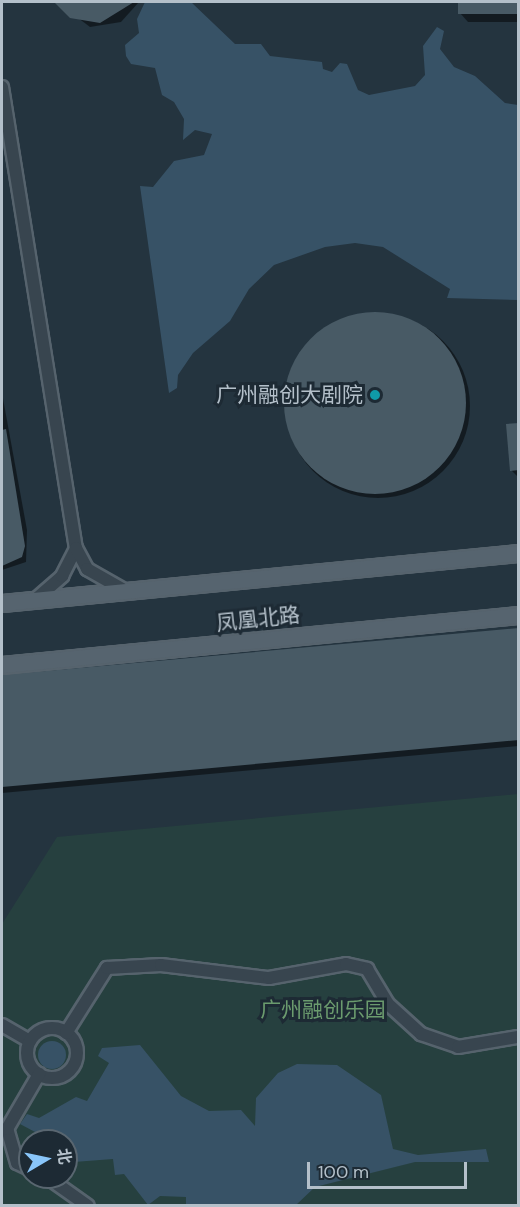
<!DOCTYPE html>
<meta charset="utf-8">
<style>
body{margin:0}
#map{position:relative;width:520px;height:1207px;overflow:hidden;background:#24343f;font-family:"DM Sans","Noto Sans SC",sans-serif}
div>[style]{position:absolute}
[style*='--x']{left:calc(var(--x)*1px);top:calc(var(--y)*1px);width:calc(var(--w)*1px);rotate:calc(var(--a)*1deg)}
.green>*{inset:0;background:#26403f}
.water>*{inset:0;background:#375266}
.round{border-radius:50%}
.shadow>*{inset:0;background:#0007}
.building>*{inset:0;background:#485a65}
.roads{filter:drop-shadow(2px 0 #56636d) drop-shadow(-2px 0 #56636d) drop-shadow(0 2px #56636d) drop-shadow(0 -2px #56636d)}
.minor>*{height:12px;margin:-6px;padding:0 6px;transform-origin:6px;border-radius:6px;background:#38454f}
.minor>.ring{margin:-6px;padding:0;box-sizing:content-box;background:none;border:12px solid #38454f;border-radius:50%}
.major>*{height:15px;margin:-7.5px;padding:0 7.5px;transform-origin:7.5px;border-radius:7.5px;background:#56646f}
.dots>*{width:16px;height:16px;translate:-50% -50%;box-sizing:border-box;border:3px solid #1d2a34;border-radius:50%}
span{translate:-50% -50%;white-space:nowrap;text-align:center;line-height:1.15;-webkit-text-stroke:6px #1d2a34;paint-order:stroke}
.poi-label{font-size:21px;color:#b4c0ca}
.right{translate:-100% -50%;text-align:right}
.street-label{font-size:21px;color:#b4c0ca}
.park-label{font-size:21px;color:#6b9b6e}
.frame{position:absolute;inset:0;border:3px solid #b4c0ca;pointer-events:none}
.north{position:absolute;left:18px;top:1129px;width:60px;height:60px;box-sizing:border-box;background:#1d2a34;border:2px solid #596670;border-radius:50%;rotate:81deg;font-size:16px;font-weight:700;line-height:24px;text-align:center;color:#b4c0ca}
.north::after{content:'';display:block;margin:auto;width:21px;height:27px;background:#89c6fa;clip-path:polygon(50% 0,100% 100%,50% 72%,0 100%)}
.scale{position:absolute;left:307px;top:1162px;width:160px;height:27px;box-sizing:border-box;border:3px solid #b4c0ca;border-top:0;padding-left:8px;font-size:18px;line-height:21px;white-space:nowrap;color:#b4c0ca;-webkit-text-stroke:4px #1d2a34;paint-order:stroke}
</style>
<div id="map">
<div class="green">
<i style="clip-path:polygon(evenodd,518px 794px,518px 1205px,2px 1205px,2px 924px,57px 837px,518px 794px,30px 1141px,66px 1141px,66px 1177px,30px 1177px,30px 1141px)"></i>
</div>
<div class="water">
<i style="clip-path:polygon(145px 2px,191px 2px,235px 44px,261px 44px,270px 56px,322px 62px,323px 69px,332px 72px,340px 63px,347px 64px,358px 90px,369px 95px,415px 86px,425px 75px,423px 46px,437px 27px,444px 31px,440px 49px,454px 67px,475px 76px,505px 103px,518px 105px,518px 300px,447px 298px,450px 289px,383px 247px,355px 243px,325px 247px,274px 265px,249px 289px,230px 321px,193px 353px,178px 375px,177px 388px,169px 393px,140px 186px,153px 187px,174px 161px,204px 155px,212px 134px,195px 130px,183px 140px,184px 119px,174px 102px,162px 95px,155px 68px,131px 64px,126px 56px,125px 45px,139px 33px,137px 19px)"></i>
<i class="round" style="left:38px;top:1041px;width:28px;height:28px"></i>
<i style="clip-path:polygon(140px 1045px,181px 1096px,209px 1111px,241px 1110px,255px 1126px,256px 1098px,278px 1073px,297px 1064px,337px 1065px,381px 1095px,393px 1149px,418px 1155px,486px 1149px,489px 1162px,415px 1162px,315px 1187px,296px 1205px,186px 1205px,186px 1197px,160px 1196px,148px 1205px,124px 1174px,115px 1175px,113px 1159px,74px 1162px,66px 1141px,52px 1141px,20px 1124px,27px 1114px,39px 1118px,76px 1097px,87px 1101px,109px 1063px,98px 1056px,102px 1048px)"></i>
</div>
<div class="shadow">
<i style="clip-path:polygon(57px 2px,139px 2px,121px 22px,90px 27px)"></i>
<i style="clip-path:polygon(460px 2px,518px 2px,518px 22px,468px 22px,460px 13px)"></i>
<i class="round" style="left:286px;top:314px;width:184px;height:184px"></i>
<i style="clip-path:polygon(2px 393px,27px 530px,26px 562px,2px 570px)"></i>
<i style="clip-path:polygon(518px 425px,518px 477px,511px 470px)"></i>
<i style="clip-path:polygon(518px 630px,518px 746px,2px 793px,2px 677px)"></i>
</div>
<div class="building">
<i style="clip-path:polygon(54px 2px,134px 2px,100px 23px,70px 18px)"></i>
<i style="clip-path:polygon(458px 2px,519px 2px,519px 14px,458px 14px)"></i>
<i class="round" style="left:284px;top:312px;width:182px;height:182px"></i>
<i style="clip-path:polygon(519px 423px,519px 470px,510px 471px,506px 424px)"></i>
<i style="clip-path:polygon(6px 429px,25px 546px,22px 557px,2px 566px,2px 430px)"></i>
<i style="clip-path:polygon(519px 628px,519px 740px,2px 787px,2px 675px)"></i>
</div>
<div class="roads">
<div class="minor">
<i style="--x:2;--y:87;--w:467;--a:80.9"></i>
<i style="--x:36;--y:599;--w:35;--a:-41"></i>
<i style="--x:62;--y:576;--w:31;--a:-63"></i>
<i style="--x:76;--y:548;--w:24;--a:62"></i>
<i style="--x:87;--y:569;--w:43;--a:29.6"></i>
<i style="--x:2;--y:1025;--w:32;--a:30"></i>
<i class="ring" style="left:27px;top:1028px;width:38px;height:38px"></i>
<i style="--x:66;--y:1033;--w:77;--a:-57.8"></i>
<i style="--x:107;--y:968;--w:54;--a:-3.2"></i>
<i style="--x:161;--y:965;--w:109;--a:6.9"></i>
<i style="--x:269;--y:978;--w:78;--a:-10.3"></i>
<i style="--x:346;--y:964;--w:22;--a:13"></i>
<i style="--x:367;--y:969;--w:41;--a:59"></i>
<i style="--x:388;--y:1004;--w:45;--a:42.3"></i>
<i style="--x:421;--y:1034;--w:39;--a:19"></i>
<i style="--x:458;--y:1047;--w:61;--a:-9.5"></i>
<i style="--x:30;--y:1169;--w:14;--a:-155"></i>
<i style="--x:17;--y:1163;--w:35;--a:-106"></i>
<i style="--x:7;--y:1129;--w:64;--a:-59.8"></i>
<i style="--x:47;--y:1177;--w:50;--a:35.3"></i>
</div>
<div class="major">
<i style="--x:2;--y:603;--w:518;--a:-5.53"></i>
<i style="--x:2;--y:665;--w:518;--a:-5.53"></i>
</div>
</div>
<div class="dots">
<i style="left:375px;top:395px;background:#0f9aa8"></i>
</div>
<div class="poi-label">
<span class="right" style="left:363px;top:395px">广州融创大剧院</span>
</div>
<div class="street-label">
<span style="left:258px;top:619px;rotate:-6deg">凤凰北路</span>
</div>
<div class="park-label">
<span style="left:323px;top:1010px">广州融创乐园</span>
</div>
<div class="frame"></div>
<div class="north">北</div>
<div class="scale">100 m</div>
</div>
